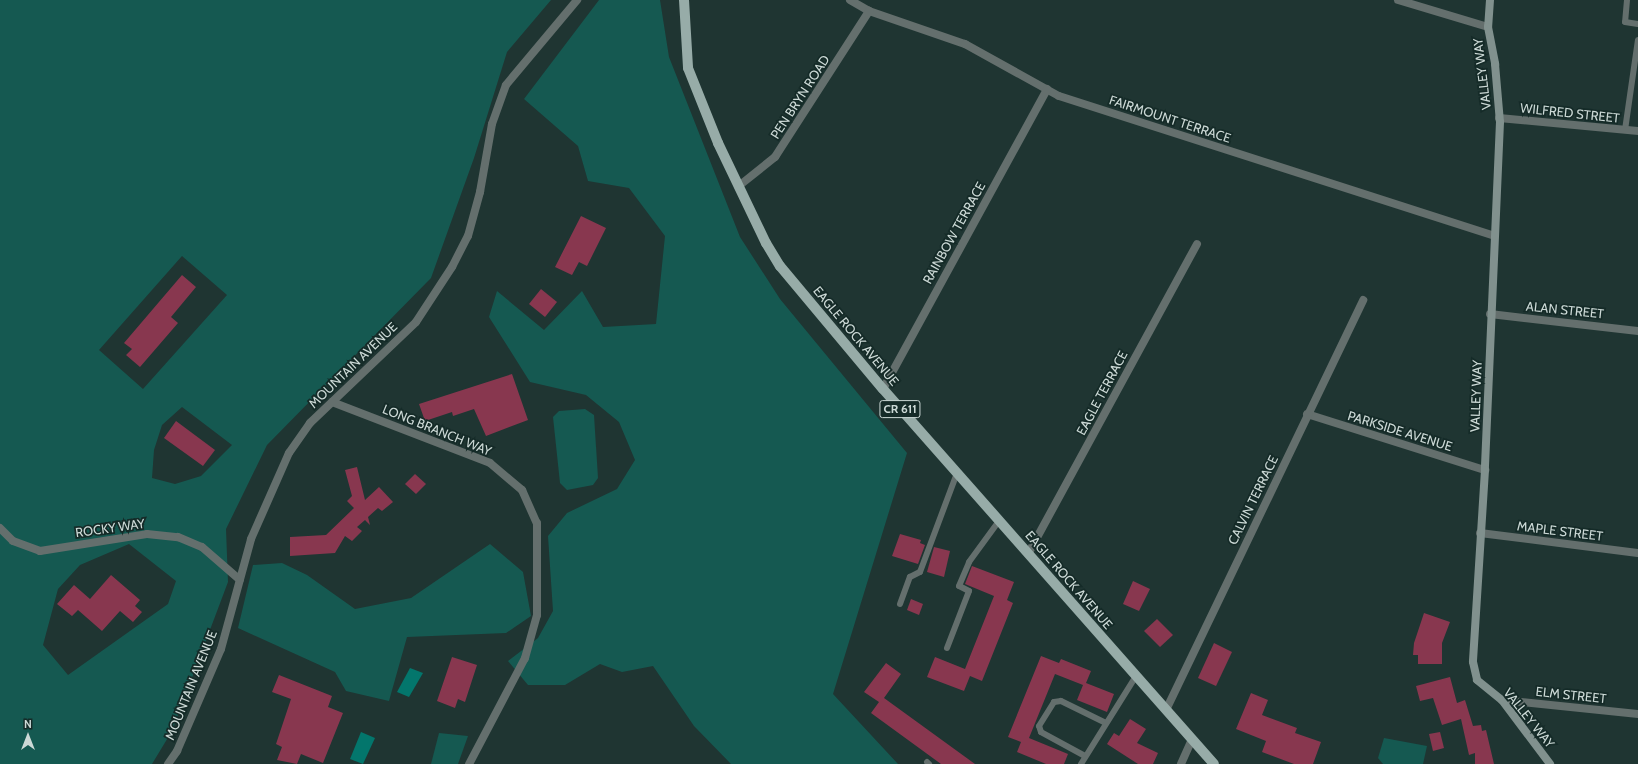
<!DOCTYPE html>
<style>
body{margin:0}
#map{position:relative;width:1638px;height:764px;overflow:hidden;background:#1f3532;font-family:Cabin,sans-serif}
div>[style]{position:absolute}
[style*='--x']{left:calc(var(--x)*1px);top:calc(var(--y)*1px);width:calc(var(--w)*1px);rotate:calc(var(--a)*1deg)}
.green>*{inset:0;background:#155951}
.water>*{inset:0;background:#03766c}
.building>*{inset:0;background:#88374f}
.lane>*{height:6px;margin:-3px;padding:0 3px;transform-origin:3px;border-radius:3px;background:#646f6d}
.street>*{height:8px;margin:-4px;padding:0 4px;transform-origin:4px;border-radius:4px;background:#646f6d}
.secondary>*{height:8px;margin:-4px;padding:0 4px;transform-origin:4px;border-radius:4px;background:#81918e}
.primary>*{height:10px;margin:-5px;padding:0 5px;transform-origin:5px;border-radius:5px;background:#97aca8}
span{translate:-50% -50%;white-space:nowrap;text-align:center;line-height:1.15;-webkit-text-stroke:3.5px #152b28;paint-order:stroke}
.shield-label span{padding:1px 3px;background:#152b28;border:1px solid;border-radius:3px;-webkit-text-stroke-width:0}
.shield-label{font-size:12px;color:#ccd9d6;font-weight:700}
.street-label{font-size:13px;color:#ccd9d6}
.north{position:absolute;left:8px;top:716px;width:40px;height:40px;-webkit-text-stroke:3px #152b28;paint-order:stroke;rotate:0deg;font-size:11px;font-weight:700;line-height:16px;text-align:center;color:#ccd9d6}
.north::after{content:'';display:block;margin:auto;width:14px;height:18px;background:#ccd9d6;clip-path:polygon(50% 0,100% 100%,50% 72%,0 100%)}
</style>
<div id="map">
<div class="green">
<i style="clip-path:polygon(evenodd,0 0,551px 0,507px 52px,474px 158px,431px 278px,267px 445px,226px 529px,228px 582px,172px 731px,152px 764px,0 764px,0 0,182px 256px,227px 295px,143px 389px,99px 350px,182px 256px,0 0,182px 407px,232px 445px,201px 476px,175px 484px,152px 478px,154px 450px,162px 425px,182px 407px,0 0,129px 544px,176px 581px,168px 604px,68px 675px,43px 645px,58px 589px,80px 565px,129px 544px)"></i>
<i style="clip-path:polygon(599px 0,660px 0,669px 57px,740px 237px,780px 299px,907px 453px,833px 694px,898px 764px,731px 764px,694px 726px,653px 666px,622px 672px,600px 664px,565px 685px,528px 685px,508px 661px,538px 638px,553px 611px,548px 536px,567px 513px,617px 489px,635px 460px,619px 422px,586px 395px,530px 382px,489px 317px,497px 291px,544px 330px,582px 291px,603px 327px,656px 324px,665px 236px,629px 188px,588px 181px,578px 146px,524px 99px)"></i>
<i style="clip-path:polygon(585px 409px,594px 415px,598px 478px,593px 485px,567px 490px,560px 483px,553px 417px,559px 411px)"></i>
<i style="clip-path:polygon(490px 544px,523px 572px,531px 616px,506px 633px,407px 637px,389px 701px,346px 691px,335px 672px,238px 628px,253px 565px,282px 563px,307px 575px,355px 609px,411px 598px)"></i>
<i style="clip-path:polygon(439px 733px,468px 736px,458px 764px,431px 764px)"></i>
<i style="clip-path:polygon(1384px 738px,1427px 746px,1423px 764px,1383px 764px,1378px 758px)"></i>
</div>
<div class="water">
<i style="clip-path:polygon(410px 668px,423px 673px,409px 697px,397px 692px)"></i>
<i style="clip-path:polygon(361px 732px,375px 738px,363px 764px,350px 759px)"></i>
</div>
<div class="building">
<i style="clip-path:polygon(581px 216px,606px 228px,587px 266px,579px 262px,572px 275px,555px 267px)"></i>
<i style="clip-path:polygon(182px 275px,196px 287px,171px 317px,178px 323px,140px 367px,126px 355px,132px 349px,124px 343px)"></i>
<i style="clip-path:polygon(541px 289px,557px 302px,545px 317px,529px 304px)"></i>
<i style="clip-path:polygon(512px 374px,528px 420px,486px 436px,474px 409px,453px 416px,452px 412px,425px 421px,419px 404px)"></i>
<i style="clip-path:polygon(176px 421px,215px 450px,203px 466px,164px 438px)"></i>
<i style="clip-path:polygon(357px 467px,365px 500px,379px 487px,393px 502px,382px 511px,378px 508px,368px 517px,370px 525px,365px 520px,357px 527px,362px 531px,352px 541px,345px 536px,335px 553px,290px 556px,290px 537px,326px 535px,354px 508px,347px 501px,352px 496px,345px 470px)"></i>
<i style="clip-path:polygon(415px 474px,426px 484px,416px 494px,405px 484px)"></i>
<i style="clip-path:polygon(900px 534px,921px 540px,920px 543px,925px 545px,918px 564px,892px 556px)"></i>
<i style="clip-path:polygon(934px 547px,950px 551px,944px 577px,927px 572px)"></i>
<i style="clip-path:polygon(972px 566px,1014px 582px,1007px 600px,1013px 603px,982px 681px,970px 676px,964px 691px,927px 677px,935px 657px,965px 669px,994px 596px,965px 584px)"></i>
<i style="clip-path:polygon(111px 575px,140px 600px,135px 606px,142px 612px,133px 622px,120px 611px,102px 631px,78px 610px,72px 616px,57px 604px,74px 585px,90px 599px)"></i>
<i style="clip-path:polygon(1133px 581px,1150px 589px,1139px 611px,1123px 604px)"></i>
<i style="clip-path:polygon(911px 599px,923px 604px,919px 615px,907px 610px)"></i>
<i style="clip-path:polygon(1424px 613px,1450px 622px,1442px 643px,1442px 664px,1418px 664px,1418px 655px,1413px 655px,1414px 643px)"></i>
<i style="clip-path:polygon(1157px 619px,1173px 635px,1160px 647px,1144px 631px)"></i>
<i style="clip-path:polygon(1214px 643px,1232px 652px,1216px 686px,1198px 678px)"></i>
<i style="clip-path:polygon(1041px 656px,1059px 663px,1061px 659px,1091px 671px,1086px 683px,1114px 694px,1107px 712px,1077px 700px,1083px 685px,1055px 674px,1029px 738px,1068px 754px,1064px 764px,1046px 764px,1017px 752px,1021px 742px,1008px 737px)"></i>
<i style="clip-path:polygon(452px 657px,477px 665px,465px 702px,458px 699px,455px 708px,437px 701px)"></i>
<i style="clip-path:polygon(886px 663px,901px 674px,884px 698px,975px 764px,941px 764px,871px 713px,879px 702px,864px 692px)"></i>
<i style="clip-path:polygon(279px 675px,332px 696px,328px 707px,343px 713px,323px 763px,301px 754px,297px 764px,277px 760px,282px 747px,276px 744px,291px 699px,272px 692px)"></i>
<i style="clip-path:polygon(1450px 677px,1457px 703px,1465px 700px,1473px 726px,1481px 725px,1482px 731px,1486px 730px,1494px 764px,1475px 764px,1475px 753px,1469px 755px,1461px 719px,1442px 725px,1433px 698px,1420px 701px,1416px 686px)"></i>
<i style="clip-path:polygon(1251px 693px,1268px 700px,1262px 715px,1297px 728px,1295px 733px,1321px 742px,1313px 764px,1294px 764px,1262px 752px,1266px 741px,1236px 729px)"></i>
<i style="clip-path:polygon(1130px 719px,1146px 729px,1137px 743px,1158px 753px,1153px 764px,1138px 764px,1107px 744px,1114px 733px,1119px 736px)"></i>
<i style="clip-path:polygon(1440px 732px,1444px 748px,1433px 751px,1429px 734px)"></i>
</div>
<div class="lane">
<i style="--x:1627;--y:0;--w:22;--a:95"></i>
<i style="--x:1625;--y:22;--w:13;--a:9"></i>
<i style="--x:1625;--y:130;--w:91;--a:-81.8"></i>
<i style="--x:900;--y:604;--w:29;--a:-70"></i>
<i style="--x:910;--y:577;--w:11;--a:-27"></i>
<i style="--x:920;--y:572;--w:106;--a:-69.5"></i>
<i style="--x:947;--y:648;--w:61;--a:-68.9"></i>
<i style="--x:969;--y:591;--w:11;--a:-153"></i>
<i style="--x:959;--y:586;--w:26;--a:-67"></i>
<i style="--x:969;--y:562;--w:51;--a:-53.8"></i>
<i style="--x:1085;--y:756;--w:50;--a:-151.4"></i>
<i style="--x:1041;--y:732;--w:6;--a:-108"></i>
<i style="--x:1039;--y:726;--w:28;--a:-58"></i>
<i style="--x:1054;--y:702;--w:7;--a:-8"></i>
<i style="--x:1061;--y:701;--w:50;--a:26.1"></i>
<i style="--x:927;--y:762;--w:3;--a:45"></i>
<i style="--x:1081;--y:764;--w:104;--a:-58"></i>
</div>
<div class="street">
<i style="--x:850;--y:0;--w:22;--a:30"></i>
<i style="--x:869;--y:11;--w:102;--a:19"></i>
<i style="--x:965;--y:44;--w:107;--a:29"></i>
<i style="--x:1059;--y:96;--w:457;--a:17.8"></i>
<i style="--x:1398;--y:0;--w:94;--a:16.7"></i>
<i style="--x:1499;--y:118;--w:140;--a:5.3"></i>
<i style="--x:740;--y:185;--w:45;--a:-38.7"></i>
<i style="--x:775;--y:157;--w:174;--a:-57.2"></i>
<i style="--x:1490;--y:314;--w:149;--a:6.6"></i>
<i style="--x:883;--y:389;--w:342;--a:-61.3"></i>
<i style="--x:332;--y:402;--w:169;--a:21.1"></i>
<i style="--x:490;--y:463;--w:42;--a:40.2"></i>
<i style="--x:522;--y:490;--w:36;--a:66"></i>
<i style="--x:537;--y:523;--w:92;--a:90"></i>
<i style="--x:537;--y:615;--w:45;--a:105.6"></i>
<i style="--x:525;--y:658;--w:120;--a:117.8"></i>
<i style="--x:1307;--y:414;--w:187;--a:17.5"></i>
<i style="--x:0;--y:528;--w:18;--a:45"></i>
<i style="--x:13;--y:541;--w:29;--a:20"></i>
<i style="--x:40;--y:551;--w:108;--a:-9"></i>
<i style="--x:147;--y:534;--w:31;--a:6"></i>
<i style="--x:178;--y:537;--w:26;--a:23"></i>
<i style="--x:202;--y:547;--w:50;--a:41"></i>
<i style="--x:1480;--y:533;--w:159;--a:7.2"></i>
<i style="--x:1028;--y:554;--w:353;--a:-61.4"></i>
<i style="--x:1502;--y:700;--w:137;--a:5.9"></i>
<i style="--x:1166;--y:710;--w:455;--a:-64.3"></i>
<i style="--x:168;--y:764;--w:16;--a:-55"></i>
<i style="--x:177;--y:751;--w:111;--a:-66.7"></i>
<i style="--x:221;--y:649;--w:114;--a:-74.7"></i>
<i style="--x:251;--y:539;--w:94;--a:-66.2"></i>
<i style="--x:289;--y:453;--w:37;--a:-55"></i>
<i style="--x:310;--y:423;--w:146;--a:-43.6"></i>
<i style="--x:416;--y:322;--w:66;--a:-56.8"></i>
<i style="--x:452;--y:267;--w:35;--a:-63"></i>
<i style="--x:468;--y:236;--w:46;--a:-74.7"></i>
<i style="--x:480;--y:192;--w:69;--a:-80"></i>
<i style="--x:492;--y:124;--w:41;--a:-70.3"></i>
<i style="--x:506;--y:85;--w:111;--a:-50.1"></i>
<i style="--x:1181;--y:764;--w:27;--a:-66"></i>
</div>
<div class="secondary">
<i style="--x:1490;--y:0;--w:27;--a:94"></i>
<i style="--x:1488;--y:27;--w:38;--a:79"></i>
<i style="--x:1495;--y:64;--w:58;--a:85.1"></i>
<i style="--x:1500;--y:122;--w:348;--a:92.5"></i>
<i style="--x:1485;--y:470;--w:192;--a:93.6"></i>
<i style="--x:1473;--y:662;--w:18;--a:77"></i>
<i style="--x:1477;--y:680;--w:32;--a:39"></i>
<i style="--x:1502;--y:700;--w:80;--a:53.1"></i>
</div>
<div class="primary">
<i style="--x:684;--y:0;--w:68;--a:86.6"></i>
<i style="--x:688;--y:68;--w:81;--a:68.2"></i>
<i style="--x:718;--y:143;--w:111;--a:64.4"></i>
<i style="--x:766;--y:243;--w:27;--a:59"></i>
<i style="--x:780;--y:266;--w:160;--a:50.1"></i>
<i style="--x:883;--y:389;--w:500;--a:48.57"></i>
</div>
<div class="shield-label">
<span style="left:900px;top:409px">CR 611</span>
</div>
<div class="street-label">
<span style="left:1482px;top:74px;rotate:-97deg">VALLEY WAY</span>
<span style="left:800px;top:97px;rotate:-57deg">PEN BRYN ROAD</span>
<span style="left:1570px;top:113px;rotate:6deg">WILFRED STREET</span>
<span style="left:1170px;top:119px;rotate:18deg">FAIRMOUNT TERRACE</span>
<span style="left:954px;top:233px;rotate:-61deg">RAINBOW TERRACE</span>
<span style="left:1565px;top:310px;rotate:6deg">ALAN STREET</span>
<span style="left:856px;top:336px;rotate:50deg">EAGLE ROCK AVENUE</span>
<span style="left:353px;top:365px;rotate:-44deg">MOUNTAIN AVENUE</span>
<span style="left:1102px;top:393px;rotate:-62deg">EAGLE TERRACE</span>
<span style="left:1476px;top:396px;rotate:-88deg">VALLEY WAY</span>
<span style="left:437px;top:430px;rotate:22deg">LONG BRANCH WAY</span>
<span style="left:1400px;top:431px;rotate:17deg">PARKSIDE AVENUE</span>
<span style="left:1253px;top:500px;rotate:-64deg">CALVIN TERRACE</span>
<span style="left:110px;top:528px;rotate:-8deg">ROCKY WAY</span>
<span style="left:1560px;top:531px;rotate:7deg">MAPLE STREET</span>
<span style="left:1069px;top:580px;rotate:49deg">EAGLE ROCK AVENUE</span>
<span style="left:191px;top:685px;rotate:-68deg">MOUNTAIN AVENUE</span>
<span style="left:1571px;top:695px;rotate:6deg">ELM STREET</span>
<span style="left:1529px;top:718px;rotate:51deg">VALLEY WAY</span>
</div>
<div class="north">N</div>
</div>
